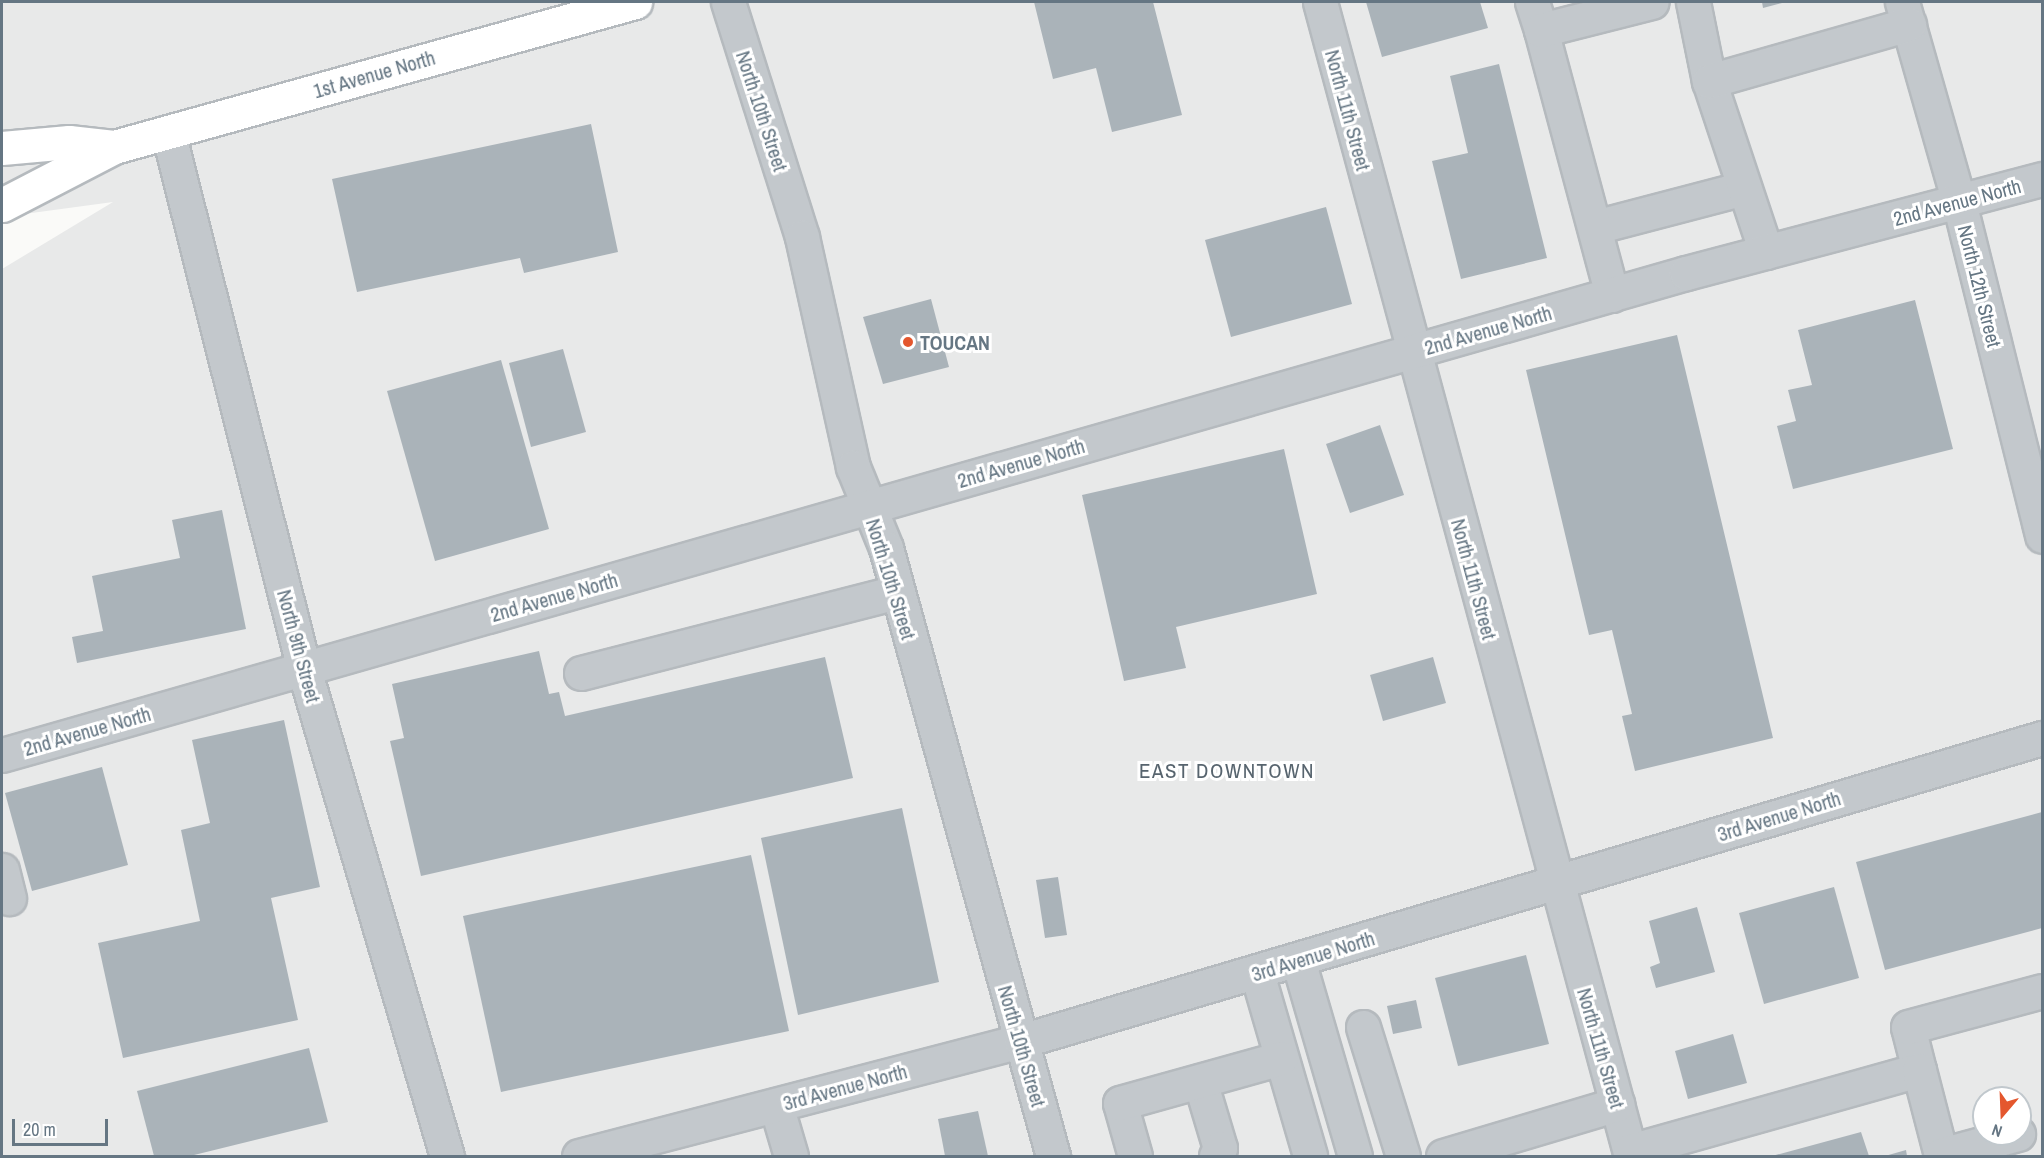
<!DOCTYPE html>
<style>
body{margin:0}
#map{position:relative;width:2044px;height:1158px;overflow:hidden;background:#fafaf8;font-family:"Archivo Narrow",sans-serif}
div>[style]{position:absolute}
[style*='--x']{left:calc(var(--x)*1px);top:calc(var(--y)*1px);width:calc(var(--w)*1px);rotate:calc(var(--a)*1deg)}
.built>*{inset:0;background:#e8e9e9}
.building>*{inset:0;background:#aab3b9}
.roads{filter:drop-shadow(2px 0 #b5babe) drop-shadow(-2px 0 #b5babe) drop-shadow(0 2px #b5babe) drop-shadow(0 -2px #b5babe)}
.minor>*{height:33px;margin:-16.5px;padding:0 16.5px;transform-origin:16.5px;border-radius:16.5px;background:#c3c8cc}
.major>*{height:33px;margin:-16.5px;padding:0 16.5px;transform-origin:16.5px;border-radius:16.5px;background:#fff}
.dots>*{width:16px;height:16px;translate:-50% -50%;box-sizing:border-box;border:3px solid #fff;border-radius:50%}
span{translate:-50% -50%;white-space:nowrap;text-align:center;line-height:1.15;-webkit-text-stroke:6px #fff;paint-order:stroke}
.street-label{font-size:20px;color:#657683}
.poi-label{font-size:20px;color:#657683;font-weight:700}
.left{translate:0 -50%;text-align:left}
.neighbourhood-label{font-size:21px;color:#57646e;letter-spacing:1.5px}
.frame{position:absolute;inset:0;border:3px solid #657683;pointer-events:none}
.north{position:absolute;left:1972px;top:1086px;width:60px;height:60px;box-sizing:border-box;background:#fff;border:2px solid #c1c8cd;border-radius:50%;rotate:199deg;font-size:16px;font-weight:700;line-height:24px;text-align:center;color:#657683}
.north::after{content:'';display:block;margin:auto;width:21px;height:27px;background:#e4572e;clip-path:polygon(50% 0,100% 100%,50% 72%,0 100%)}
.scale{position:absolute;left:12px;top:1119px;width:96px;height:27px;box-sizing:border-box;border:3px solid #657683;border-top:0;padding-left:8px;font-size:18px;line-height:21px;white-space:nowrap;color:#657683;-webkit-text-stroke:4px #fff;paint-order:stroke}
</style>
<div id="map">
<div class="built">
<i style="clip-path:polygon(evenodd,2px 2px,2042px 2px,2042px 1156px,2px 1156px,2px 269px,113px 202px,2px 217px,2px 2px,1984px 1098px,2020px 1098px,2020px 1134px,1984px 1134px,1984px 1098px)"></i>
</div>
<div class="building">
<i style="clip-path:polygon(1034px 2px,1153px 2px,1182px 115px,1112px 132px,1096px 68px,1053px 79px)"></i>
<i style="clip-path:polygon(1366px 2px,1480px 2px,1488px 28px,1382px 57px)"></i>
<i style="clip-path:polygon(1762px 2px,1786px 2px,1763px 8px)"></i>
<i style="clip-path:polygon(1499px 64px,1547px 258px,1461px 279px,1432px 161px,1468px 153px,1450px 76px)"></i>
<i style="clip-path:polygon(591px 124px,618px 252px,524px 273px,520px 258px,357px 292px,332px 179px)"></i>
<i style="clip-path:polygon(1326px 207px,1352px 304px,1231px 337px,1205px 240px)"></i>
<i style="clip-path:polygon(931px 299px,949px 367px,883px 384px,863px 317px)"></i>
<i style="clip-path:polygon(1915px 300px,1953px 449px,1793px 489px,1777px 426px,1796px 421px,1788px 390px,1812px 385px,1798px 330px)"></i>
<i style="clip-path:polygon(1677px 335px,1773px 738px,1635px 771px,1622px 716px,1632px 714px,1612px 630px,1589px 635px,1526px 370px)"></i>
<i style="clip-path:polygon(563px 349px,586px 432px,531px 447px,509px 363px)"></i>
<i style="clip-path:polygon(501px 360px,549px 529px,435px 561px,387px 391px)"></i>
<i style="clip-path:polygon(1380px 425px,1404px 495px,1350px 513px,1326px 444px)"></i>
<i style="clip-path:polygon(1284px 449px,1317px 594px,1176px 627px,1186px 668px,1124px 681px,1082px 495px)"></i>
<i style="clip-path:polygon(222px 510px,246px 629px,77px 663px,72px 637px,103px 631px,92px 576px,180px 558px,172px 520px)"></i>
<i style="clip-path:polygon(539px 651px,549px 694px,559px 692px,565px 716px,825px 657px,853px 778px,421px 876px,390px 741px,404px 738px,392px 684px)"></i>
<i style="clip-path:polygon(1433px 657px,1446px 703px,1383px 721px,1370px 675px)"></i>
<i style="clip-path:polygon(284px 720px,320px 887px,271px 898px,298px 1020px,123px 1058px,98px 943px,200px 921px,181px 830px,210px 823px,192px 740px)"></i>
<i style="clip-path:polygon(102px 767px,128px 865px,32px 891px,5px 793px)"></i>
<i style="clip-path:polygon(902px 808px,939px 982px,798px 1015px,761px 838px)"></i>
<i style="clip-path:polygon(2042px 812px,2042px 928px,1885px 970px,1856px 862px)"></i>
<i style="clip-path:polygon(751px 855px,789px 1031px,501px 1092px,463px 916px)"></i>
<i style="clip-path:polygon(1058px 877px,1067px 935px,1045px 938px,1036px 880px)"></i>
<i style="clip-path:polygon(1834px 887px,1859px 978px,1764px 1004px,1739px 913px)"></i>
<i style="clip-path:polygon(1697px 907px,1715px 972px,1656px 988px,1650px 967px,1660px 963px,1649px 921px)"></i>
<i style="clip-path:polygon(1526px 955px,1549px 1044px,1458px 1066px,1435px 978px)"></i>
<i style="clip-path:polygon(1416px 1000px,1422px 1028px,1393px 1034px,1387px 1006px)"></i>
<i style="clip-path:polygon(1733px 1034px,1747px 1083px,1688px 1099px,1675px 1051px)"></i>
<i style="clip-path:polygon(309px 1048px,328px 1122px,190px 1156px,154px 1156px,137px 1091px)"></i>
<i style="clip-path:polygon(978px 1111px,988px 1156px,945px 1156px,938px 1119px)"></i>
<i style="clip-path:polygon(1861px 1132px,1869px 1156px,1772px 1156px)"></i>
<i style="clip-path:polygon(1906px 1150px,1907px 1156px,1885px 1156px)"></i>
</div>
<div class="roads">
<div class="minor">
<i style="--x:728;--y:2;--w:246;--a:72.5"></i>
<i style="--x:802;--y:237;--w:236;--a:77.5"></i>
<i style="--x:853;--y:467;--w:87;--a:67.8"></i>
<i style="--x:886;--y:548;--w:631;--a:74.64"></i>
<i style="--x:1320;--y:2;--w:1195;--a:74.92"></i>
<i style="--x:1532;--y:2;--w:29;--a:72"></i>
<i style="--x:1693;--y:2;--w:81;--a:78.6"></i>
<i style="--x:1902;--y:2;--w:208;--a:74.1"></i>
<i style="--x:1959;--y:202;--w:344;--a:76"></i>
<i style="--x:168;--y:132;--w:554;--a:75.79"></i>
<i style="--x:304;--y:669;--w:508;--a:73.64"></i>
<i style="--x:1595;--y:227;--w:154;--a:-14.7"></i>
<i style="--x:1766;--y:252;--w:180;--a:-108.4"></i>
<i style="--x:1709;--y:81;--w:208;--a:-15.9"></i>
<i style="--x:1612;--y:295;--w:274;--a:-105"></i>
<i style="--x:1541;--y:30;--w:114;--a:-14.2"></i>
<i style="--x:581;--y:673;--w:326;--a:-14.4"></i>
<i style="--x:2;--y:755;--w:1752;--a:-15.97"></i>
<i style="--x:1686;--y:273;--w:368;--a:-14.8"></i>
<i style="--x:2;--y:870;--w:29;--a:76"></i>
<i style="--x:1298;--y:960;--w:204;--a:73.8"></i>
<i style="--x:1257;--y:973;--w:191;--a:73.8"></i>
<i style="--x:1363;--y:1027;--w:135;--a:72.8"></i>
<i style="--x:1919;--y:1070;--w:44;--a:-104.3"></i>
<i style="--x:1908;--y:1027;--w:139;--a:-15"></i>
<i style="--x:1200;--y:1081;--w:70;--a:73.4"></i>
<i style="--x:1220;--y:1148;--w:9;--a:117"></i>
<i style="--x:776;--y:1105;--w:53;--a:73.6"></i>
<i style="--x:1630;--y:1151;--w:300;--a:-15.7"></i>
<i style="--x:1919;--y:1070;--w:88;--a:75.5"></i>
<i style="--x:1941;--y:1155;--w:80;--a:-15.3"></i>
<i style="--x:579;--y:1156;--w:457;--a:-14.6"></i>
<i style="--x:1021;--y:1041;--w:1065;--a:-16.53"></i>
<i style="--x:1135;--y:1156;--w:55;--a:-105.8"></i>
<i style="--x:1120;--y:1103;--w:167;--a:-15.6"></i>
<i style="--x:1443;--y:1156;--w:182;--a:-16.6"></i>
</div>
<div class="major">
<i style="--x:2;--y:148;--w:67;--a:-5.1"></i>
<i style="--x:69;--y:142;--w:45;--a:6.3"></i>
<i style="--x:2;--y:205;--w:126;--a:-27.4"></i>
<i style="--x:114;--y:147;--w:541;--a:-15.55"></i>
</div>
</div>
<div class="dots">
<i style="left:908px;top:342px;background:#e4572e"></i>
</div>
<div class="street-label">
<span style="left:374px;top:74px;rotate:-16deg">1st Avenue North</span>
<span style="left:1348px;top:110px;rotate:75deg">North 11th Street</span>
<span style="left:762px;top:111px;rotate:72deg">North 10th Street</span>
<span style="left:1957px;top:202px;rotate:-15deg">2nd Avenue North</span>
<span style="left:1980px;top:286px;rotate:76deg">North 12th Street</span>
<span style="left:1488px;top:330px;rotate:-16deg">2nd Avenue North</span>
<span style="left:1021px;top:463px;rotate:-16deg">2nd Avenue North</span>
<span style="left:891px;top:579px;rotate:73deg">North 10th Street</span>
<span style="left:1474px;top:579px;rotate:75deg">North 11th Street</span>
<span style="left:554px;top:597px;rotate:-16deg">2nd Avenue North</span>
<span style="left:299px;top:646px;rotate:75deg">North 9th Street</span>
<span style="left:87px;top:731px;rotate:-16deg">2nd Avenue North</span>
<span style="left:1779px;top:816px;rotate:-17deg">3rd Avenue North</span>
<span style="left:1313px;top:956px;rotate:-17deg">3rd Avenue North</span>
<span style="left:1022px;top:1046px;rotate:74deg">North 10th Street</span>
<span style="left:1601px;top:1048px;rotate:74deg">North 11th Street</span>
<span style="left:845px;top:1087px;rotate:-15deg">3rd Avenue North</span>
</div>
<div class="poi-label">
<span class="left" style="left:920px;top:342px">TOUCAN</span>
</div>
<div class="neighbourhood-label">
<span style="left:1227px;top:771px">EAST DOWNTOWN</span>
</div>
<div class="frame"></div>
<div class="north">N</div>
<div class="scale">20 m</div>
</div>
